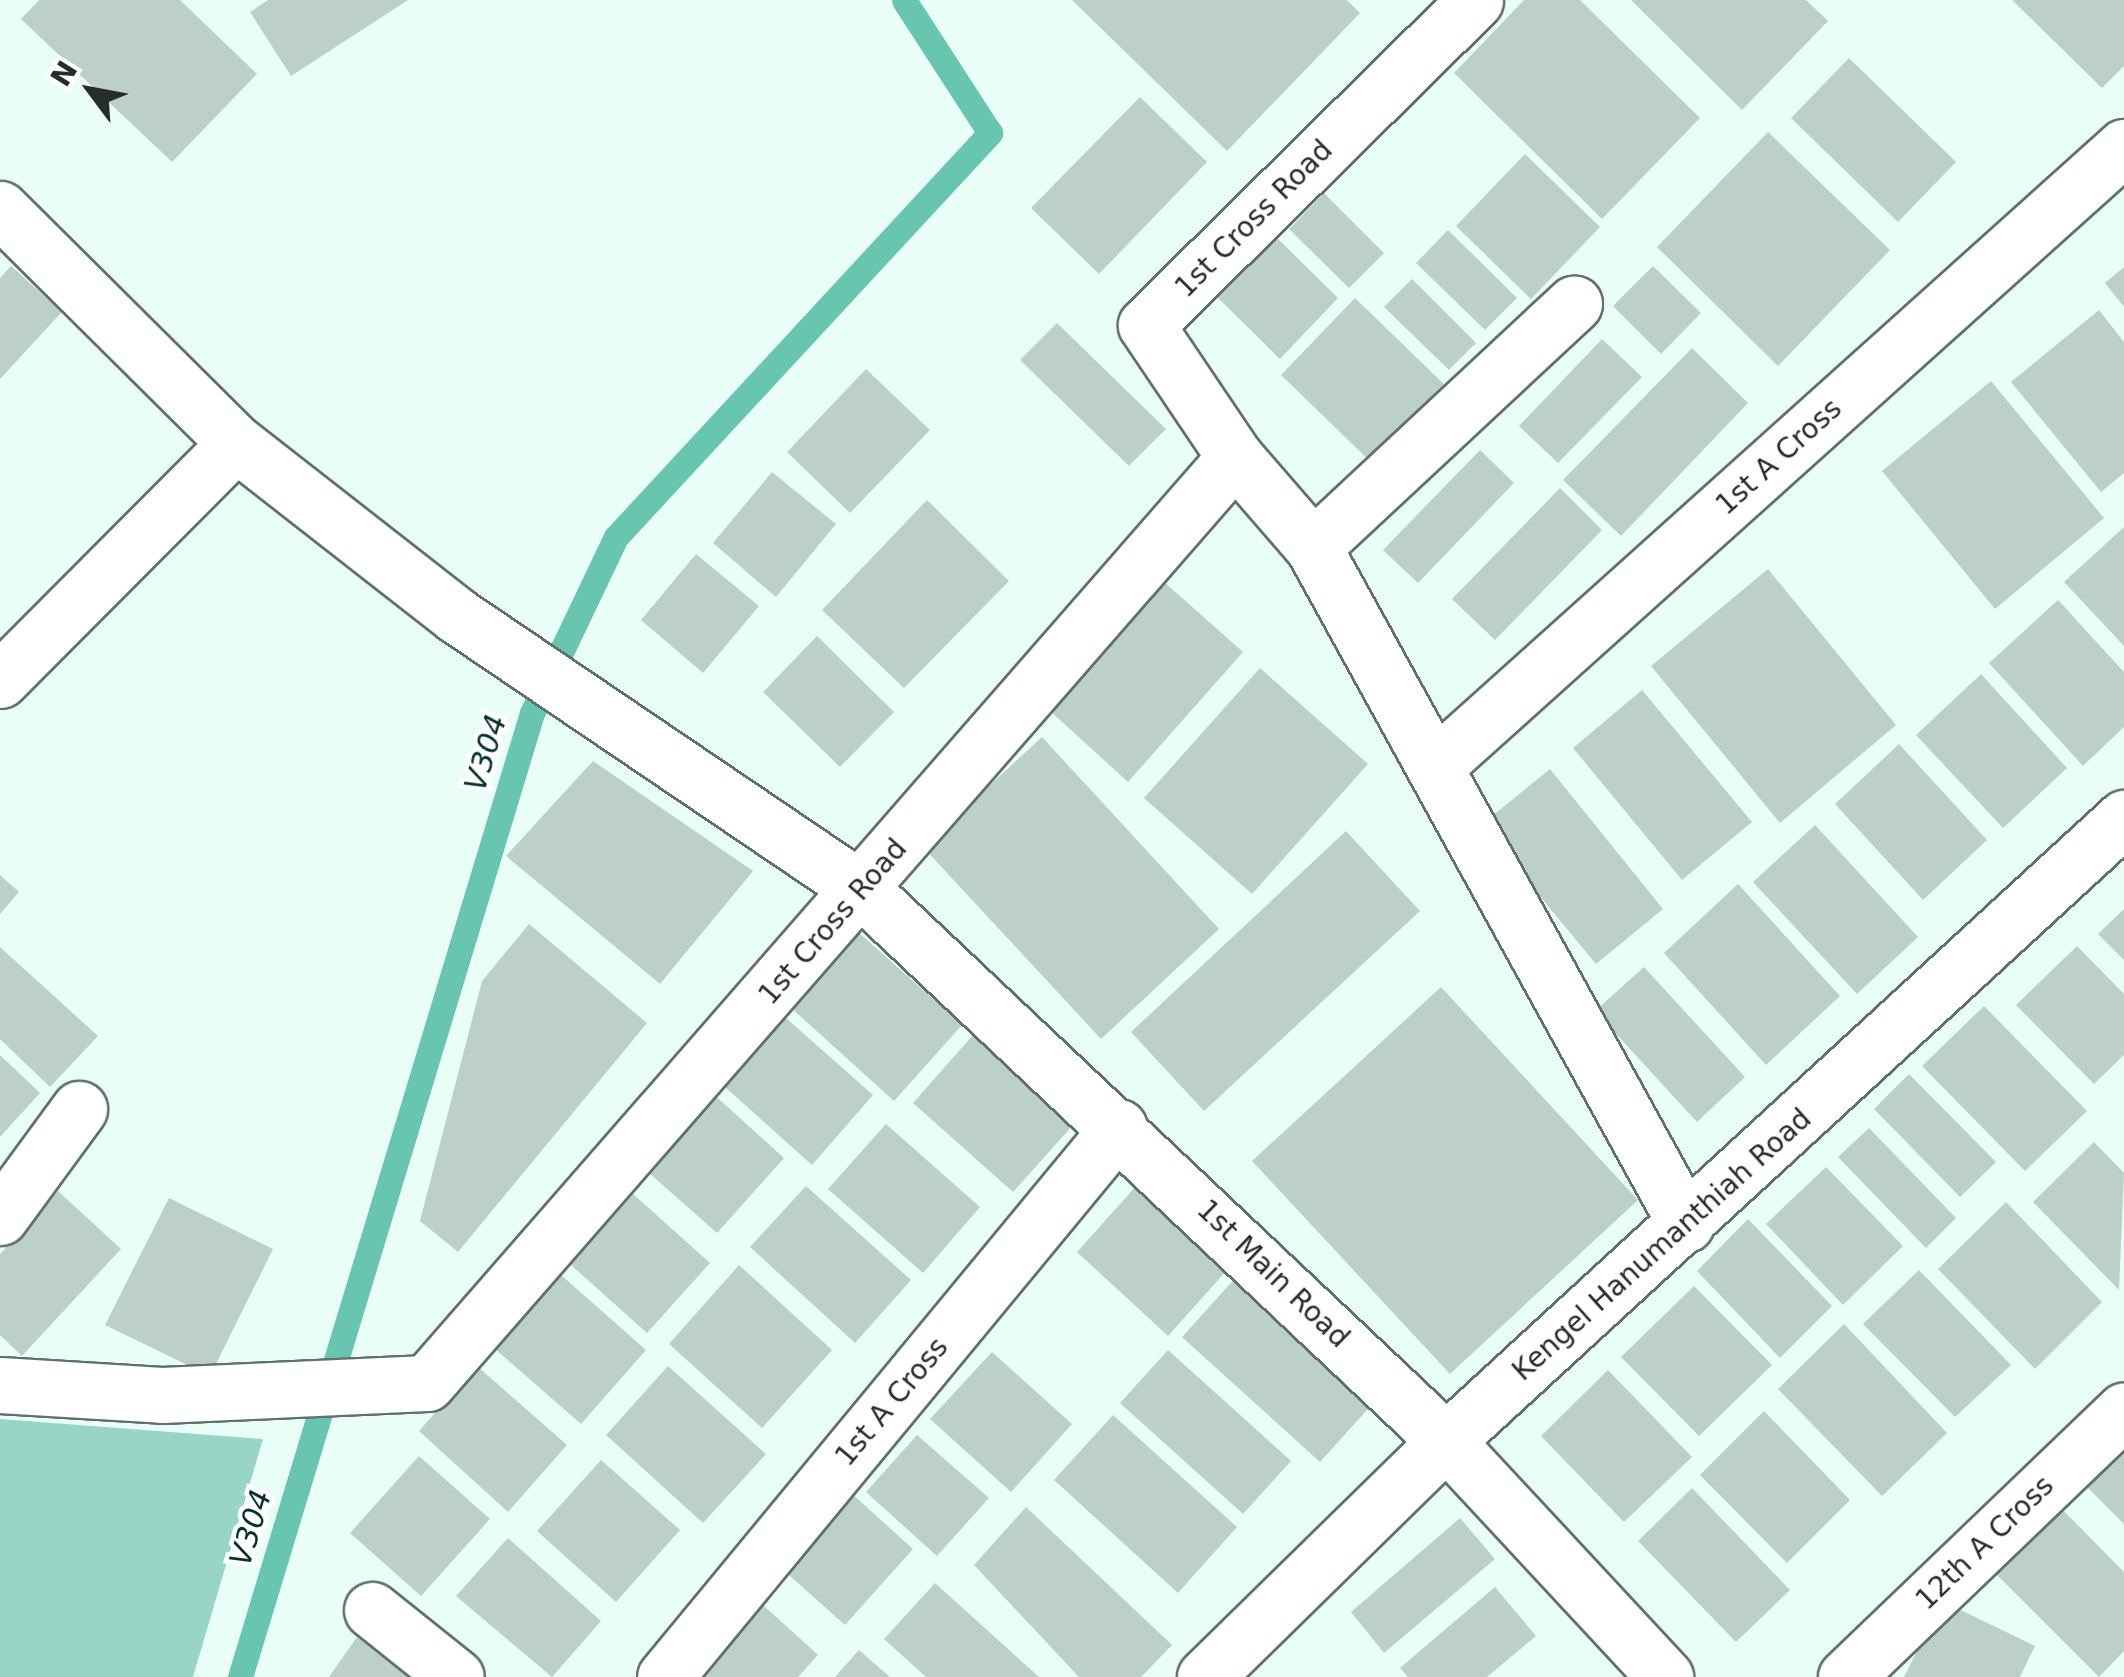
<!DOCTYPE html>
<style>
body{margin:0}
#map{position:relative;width:2124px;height:1677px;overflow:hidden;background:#eafef8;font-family:"DejaVu Sans",sans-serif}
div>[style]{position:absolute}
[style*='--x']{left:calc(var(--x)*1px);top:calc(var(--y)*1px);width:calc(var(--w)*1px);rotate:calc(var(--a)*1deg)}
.green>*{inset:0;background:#99d5c6}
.stream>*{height:25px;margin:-12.5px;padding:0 12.5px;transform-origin:12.5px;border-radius:12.5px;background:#67c5b0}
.building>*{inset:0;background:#bccfca}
.roads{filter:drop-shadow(2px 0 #5f716c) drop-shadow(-2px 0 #5f716c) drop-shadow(0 2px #5f716c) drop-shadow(0 -2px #5f716c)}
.minor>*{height:55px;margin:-27.5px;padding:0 27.5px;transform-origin:27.5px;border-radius:27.5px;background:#fff}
span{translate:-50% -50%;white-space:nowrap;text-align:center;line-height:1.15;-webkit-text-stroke:9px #fff;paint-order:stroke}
.street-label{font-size:28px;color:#252c2a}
.water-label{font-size:30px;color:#033129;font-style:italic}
.north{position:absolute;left:40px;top:40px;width:100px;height:100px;-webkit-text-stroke:8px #fff;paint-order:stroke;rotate:302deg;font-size:28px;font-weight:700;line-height:40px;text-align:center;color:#252c2a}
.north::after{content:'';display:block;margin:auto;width:35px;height:45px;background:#252c2a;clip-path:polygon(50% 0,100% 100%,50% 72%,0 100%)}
</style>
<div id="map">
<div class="green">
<i style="clip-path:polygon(0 1419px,263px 1439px,193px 1677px,0 1677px)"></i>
</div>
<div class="stream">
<i style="--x:240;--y:1677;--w:1007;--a:-73.15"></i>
<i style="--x:532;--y:713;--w:195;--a:-64.5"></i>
<i style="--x:616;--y:537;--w:551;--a:-47.21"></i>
<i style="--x:990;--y:133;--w:158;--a:-122.9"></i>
</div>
<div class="building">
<i style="clip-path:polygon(39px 0,180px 0,257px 74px,172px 162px,21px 19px)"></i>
<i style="clip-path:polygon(268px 0,408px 0,291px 76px,250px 12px)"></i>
<i style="clip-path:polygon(1072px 0,1347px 0,1360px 13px,1227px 151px)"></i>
<i style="clip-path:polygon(1524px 0,1580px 0,1700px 118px,1602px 219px,1454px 73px)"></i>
<i style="clip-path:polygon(1631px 0,1806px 0,1828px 21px,1742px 110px)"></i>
<i style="clip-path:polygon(2012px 0,2124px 0,2124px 66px,2102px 88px)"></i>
<i style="clip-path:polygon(1849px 58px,1956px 162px,1898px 222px,1791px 118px)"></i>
<i style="clip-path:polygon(1140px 97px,1207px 162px,1099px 274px,1031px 208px)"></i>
<i style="clip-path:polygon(1768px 132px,1890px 250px,1778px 366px,1657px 247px)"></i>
<i style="clip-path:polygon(1525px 154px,1600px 227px,1531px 299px,1456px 226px)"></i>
<i style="clip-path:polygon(1324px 193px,1384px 253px,1349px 288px,1289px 229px)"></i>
<i style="clip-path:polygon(1448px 230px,1517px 298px,1485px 330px,1416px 263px)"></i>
<i style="clip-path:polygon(1273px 234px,1338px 298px,1280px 359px,1214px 294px)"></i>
<i style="clip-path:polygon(11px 266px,62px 312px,0 379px,0 278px)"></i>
<i style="clip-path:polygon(1653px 266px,1701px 313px,1661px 354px,1613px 306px)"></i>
<i style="clip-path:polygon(2124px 267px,2124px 307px,2105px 283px)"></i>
<i style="clip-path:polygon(1412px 279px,1476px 343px,1449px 370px,1384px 307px)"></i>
<i style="clip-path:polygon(1355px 298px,1451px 391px,1376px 467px,1281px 375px)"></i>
<i style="clip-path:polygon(2099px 310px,2124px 342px,2124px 473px,2101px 492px,2011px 382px)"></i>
<i style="clip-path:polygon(1057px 323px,1166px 429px,1129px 466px,1020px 360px)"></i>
<i style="clip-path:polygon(1602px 339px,1642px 377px,1558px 463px,1519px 426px)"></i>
<i style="clip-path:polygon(1692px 348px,1748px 403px,1621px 536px,1563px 480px)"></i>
<i style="clip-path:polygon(866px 369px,930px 430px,850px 513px,787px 452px)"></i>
<i style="clip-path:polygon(1991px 381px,2104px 518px,1995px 609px,1882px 471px)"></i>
<i style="clip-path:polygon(1480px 450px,1514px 483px,1418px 583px,1383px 550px)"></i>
<i style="clip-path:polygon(772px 472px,836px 524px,776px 597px,713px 543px)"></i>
<i style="clip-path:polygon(1560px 488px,1602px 530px,1495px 640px,1452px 599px)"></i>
<i style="clip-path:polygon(927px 500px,1009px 581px,904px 688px,822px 610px)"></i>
<i style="clip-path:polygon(2124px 527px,2124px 646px,2064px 582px)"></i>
<i style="clip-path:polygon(696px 554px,759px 606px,703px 673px,641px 620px)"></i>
<i style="clip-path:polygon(1768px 569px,1896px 725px,1780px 823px,1651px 666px)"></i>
<i style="clip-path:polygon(1163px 581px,1243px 652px,1128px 782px,1049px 710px)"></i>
<i style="clip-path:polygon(2058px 600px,2124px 672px,2124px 727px,2083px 766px,1989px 663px)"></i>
<i style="clip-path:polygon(817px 636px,894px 712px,840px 767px,763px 692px)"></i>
<i style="clip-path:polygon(1260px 668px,1368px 764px,1252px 894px,1144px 798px)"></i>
<i style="clip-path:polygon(1981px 674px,2067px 768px,2003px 828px,1916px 735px)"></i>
<i style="clip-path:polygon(1642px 690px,1752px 822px,1682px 880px,1573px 748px)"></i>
<i style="clip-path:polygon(1042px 737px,1219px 929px,1101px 1039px,923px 847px)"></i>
<i style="clip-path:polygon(1899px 744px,1987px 840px,1923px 900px,1835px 804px)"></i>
<i style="clip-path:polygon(593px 761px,753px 871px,660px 984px,506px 856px)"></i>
<i style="clip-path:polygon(1550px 769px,1663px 909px,1596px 964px,1481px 825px)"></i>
<i style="clip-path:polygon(1815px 825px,1918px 937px,1857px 994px,1753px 882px)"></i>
<i style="clip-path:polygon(1346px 831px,1420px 911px,1204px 1111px,1131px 1032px)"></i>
<i style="clip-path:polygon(0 875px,19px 892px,0 914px)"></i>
<i style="clip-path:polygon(1738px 884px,1840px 996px,1766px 1065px,1664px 953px)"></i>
<i style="clip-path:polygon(2124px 909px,2124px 960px,2098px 934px)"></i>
<i style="clip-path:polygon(529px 924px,647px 1023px,458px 1252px,420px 1221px,482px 981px)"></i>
<i style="clip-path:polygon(857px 931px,962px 1025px,894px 1101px,790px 1007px)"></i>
<i style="clip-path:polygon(2077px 946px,2124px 994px,2124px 1055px,2094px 1084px,2016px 1005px)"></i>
<i style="clip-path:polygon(0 947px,98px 1036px,50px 1087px,0 1039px)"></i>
<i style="clip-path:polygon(1644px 967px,1745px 1077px,1697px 1122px,1595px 1011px)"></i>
<i style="clip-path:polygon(1441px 987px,1638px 1200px,1450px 1374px,1252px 1161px)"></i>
<i style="clip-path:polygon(768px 1002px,873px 1095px,812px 1165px,706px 1070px)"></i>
<i style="clip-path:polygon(1984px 1006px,2087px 1111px,2025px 1171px,1922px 1066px)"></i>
<i style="clip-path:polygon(973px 1035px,1074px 1124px,1013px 1192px,913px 1103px)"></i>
<i style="clip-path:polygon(0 1055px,40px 1093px,0 1137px)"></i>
<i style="clip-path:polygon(1909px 1074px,1996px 1162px,1960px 1197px,1874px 1109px)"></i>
<i style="clip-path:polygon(700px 1082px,784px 1158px,717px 1233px,632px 1158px)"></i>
<i style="clip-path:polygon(886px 1124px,980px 1207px,923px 1273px,828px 1189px)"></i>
<i style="clip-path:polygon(1869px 1128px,1956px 1218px,1926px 1248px,1838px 1157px)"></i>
<i style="clip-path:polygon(2094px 1142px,2124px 1173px,2119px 1290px,2033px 1202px)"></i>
<i style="clip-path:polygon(1826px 1167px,1903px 1246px,1843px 1305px,1766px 1224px)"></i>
<i style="clip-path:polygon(1146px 1175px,1237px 1259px,1168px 1336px,1077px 1252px)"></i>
<i style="clip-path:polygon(623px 1185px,710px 1263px,647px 1333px,561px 1256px)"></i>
<i style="clip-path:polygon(806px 1186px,911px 1280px,855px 1343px,750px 1247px)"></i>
<i style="clip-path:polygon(58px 1191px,121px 1249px,22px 1356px,0 1335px,0 1254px)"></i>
<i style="clip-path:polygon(169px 1198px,273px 1249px,210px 1376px,105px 1325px)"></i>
<i style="clip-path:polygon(2006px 1202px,2102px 1302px,2035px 1369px,1938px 1269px)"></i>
<i style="clip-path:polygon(1748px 1219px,1832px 1306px,1780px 1358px,1697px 1271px)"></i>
<i style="clip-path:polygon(739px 1265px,832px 1350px,762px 1428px,669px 1344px)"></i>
<i style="clip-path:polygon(1919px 1270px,2011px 1365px,1955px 1417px,1863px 1324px)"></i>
<i style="clip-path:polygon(1239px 1274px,1377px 1399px,1320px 1462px,1182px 1337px)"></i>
<i style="clip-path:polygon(561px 1275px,646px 1350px,581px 1424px,494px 1348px)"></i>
<i style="clip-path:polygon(1694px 1286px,1772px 1365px,1699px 1436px,1621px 1357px)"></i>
<i style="clip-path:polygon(1844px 1324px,1947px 1433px,1882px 1496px,1778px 1389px)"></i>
<i style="clip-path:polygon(1168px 1350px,1291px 1461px,1243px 1514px,1120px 1403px)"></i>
<i style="clip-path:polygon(992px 1352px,1072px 1424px,1011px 1492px,930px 1419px)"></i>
<i style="clip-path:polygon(477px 1366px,567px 1445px,508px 1512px,419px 1431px)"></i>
<i style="clip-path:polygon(668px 1366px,766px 1454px,703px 1523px,606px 1435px)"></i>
<i style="clip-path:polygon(1608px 1370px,1692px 1457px,1624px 1522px,1541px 1436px)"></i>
<i style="clip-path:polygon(1764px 1411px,1850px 1500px,1787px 1563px,1700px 1475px)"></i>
<i style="clip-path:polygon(1113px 1415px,1237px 1527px,1178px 1593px,1054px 1480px)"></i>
<i style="clip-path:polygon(917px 1435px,989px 1498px,937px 1556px,866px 1492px)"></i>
<i style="clip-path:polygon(2124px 1444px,2124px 1524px,2084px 1484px)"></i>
<i style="clip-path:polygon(419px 1456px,490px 1519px,421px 1596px,350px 1533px)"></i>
<i style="clip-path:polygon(601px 1460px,680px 1530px,616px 1602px,537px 1531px)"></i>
<i style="clip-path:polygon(1692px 1488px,1790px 1590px,1736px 1642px,1638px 1541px)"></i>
<i style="clip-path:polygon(850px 1492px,913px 1549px,845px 1625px,781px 1568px)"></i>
<i style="clip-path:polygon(2053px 1500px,2124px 1572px,2124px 1651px,2099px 1677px,1987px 1565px)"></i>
<i style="clip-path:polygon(1026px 1507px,1172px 1645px,1141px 1677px,1079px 1677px,974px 1565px)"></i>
<i style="clip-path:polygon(1460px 1518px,1495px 1559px,1384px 1653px,1351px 1612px)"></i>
<i style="clip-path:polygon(508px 1538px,601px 1621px,552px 1677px,456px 1596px)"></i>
<i style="clip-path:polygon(935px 1583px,1039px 1677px,926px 1677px,884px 1639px)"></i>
<i style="clip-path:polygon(1495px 1587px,1536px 1636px,1487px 1677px,1408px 1677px,1400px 1668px)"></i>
<i style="clip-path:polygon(1942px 1601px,2035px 1646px,2020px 1677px,1904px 1677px)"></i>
<i style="clip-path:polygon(763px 1605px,818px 1655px,798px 1677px,698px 1677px)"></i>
<i style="clip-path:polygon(357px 1637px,413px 1677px,329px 1677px)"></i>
<i style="clip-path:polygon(859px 1650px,890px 1677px,835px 1677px)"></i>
</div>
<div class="roads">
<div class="minor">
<i style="--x:0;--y:209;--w:332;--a:44.8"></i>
<i style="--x:236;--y:443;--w:279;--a:38"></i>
<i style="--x:456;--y:615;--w:490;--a:34.1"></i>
<i style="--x:862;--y:890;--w:803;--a:43.33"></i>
<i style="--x:1446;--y:1441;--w:322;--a:47.1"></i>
<i style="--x:1235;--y:457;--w:159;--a:-124"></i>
<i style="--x:1146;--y:325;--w:462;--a:-44.6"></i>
<i style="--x:1313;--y:547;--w:357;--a:-43"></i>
<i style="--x:0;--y:680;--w:334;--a:-45.1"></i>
<i style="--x:1434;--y:767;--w:928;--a:-41.94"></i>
<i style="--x:0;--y:1217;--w:134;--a:-53.8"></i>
<i style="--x:0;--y:1385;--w:162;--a:3.5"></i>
<i style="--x:162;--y:1395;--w:265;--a:-2.6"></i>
<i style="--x:427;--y:1383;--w:1229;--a:-48.89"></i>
<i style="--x:1235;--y:457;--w:119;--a:49.1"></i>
<i style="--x:1313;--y:547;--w:773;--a:61.15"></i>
<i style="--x:372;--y:1610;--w:107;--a:38.6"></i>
<i style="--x:665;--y:1677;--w:713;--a:-50.46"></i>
<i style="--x:1205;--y:1677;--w:337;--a:-44.4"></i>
<i style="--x:1446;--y:1441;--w:921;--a:-42.58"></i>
<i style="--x:1846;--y:1677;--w:385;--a:-43.8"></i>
</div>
</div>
<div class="street-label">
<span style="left:1254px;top:219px;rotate:-45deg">1st Cross Road</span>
<span style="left:1779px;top:457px;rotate:-42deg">1st A Cross</span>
<span style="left:833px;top:922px;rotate:-49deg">1st Cross Road</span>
<span style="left:1662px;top:1245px;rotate:-42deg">Kengel Hanumanthiah Road</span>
<span style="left:1273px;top:1274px;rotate:44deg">1st Main Road</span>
<span style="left:892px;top:1402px;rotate:-50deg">1st A Cross</span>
<span style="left:1985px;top:1543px;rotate:-44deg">12th A Cross</span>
</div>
<div class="water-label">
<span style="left:486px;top:753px;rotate:-73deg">V304</span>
<span style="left:251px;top:1528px;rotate:-73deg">V304</span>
</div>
<div class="north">N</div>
</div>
